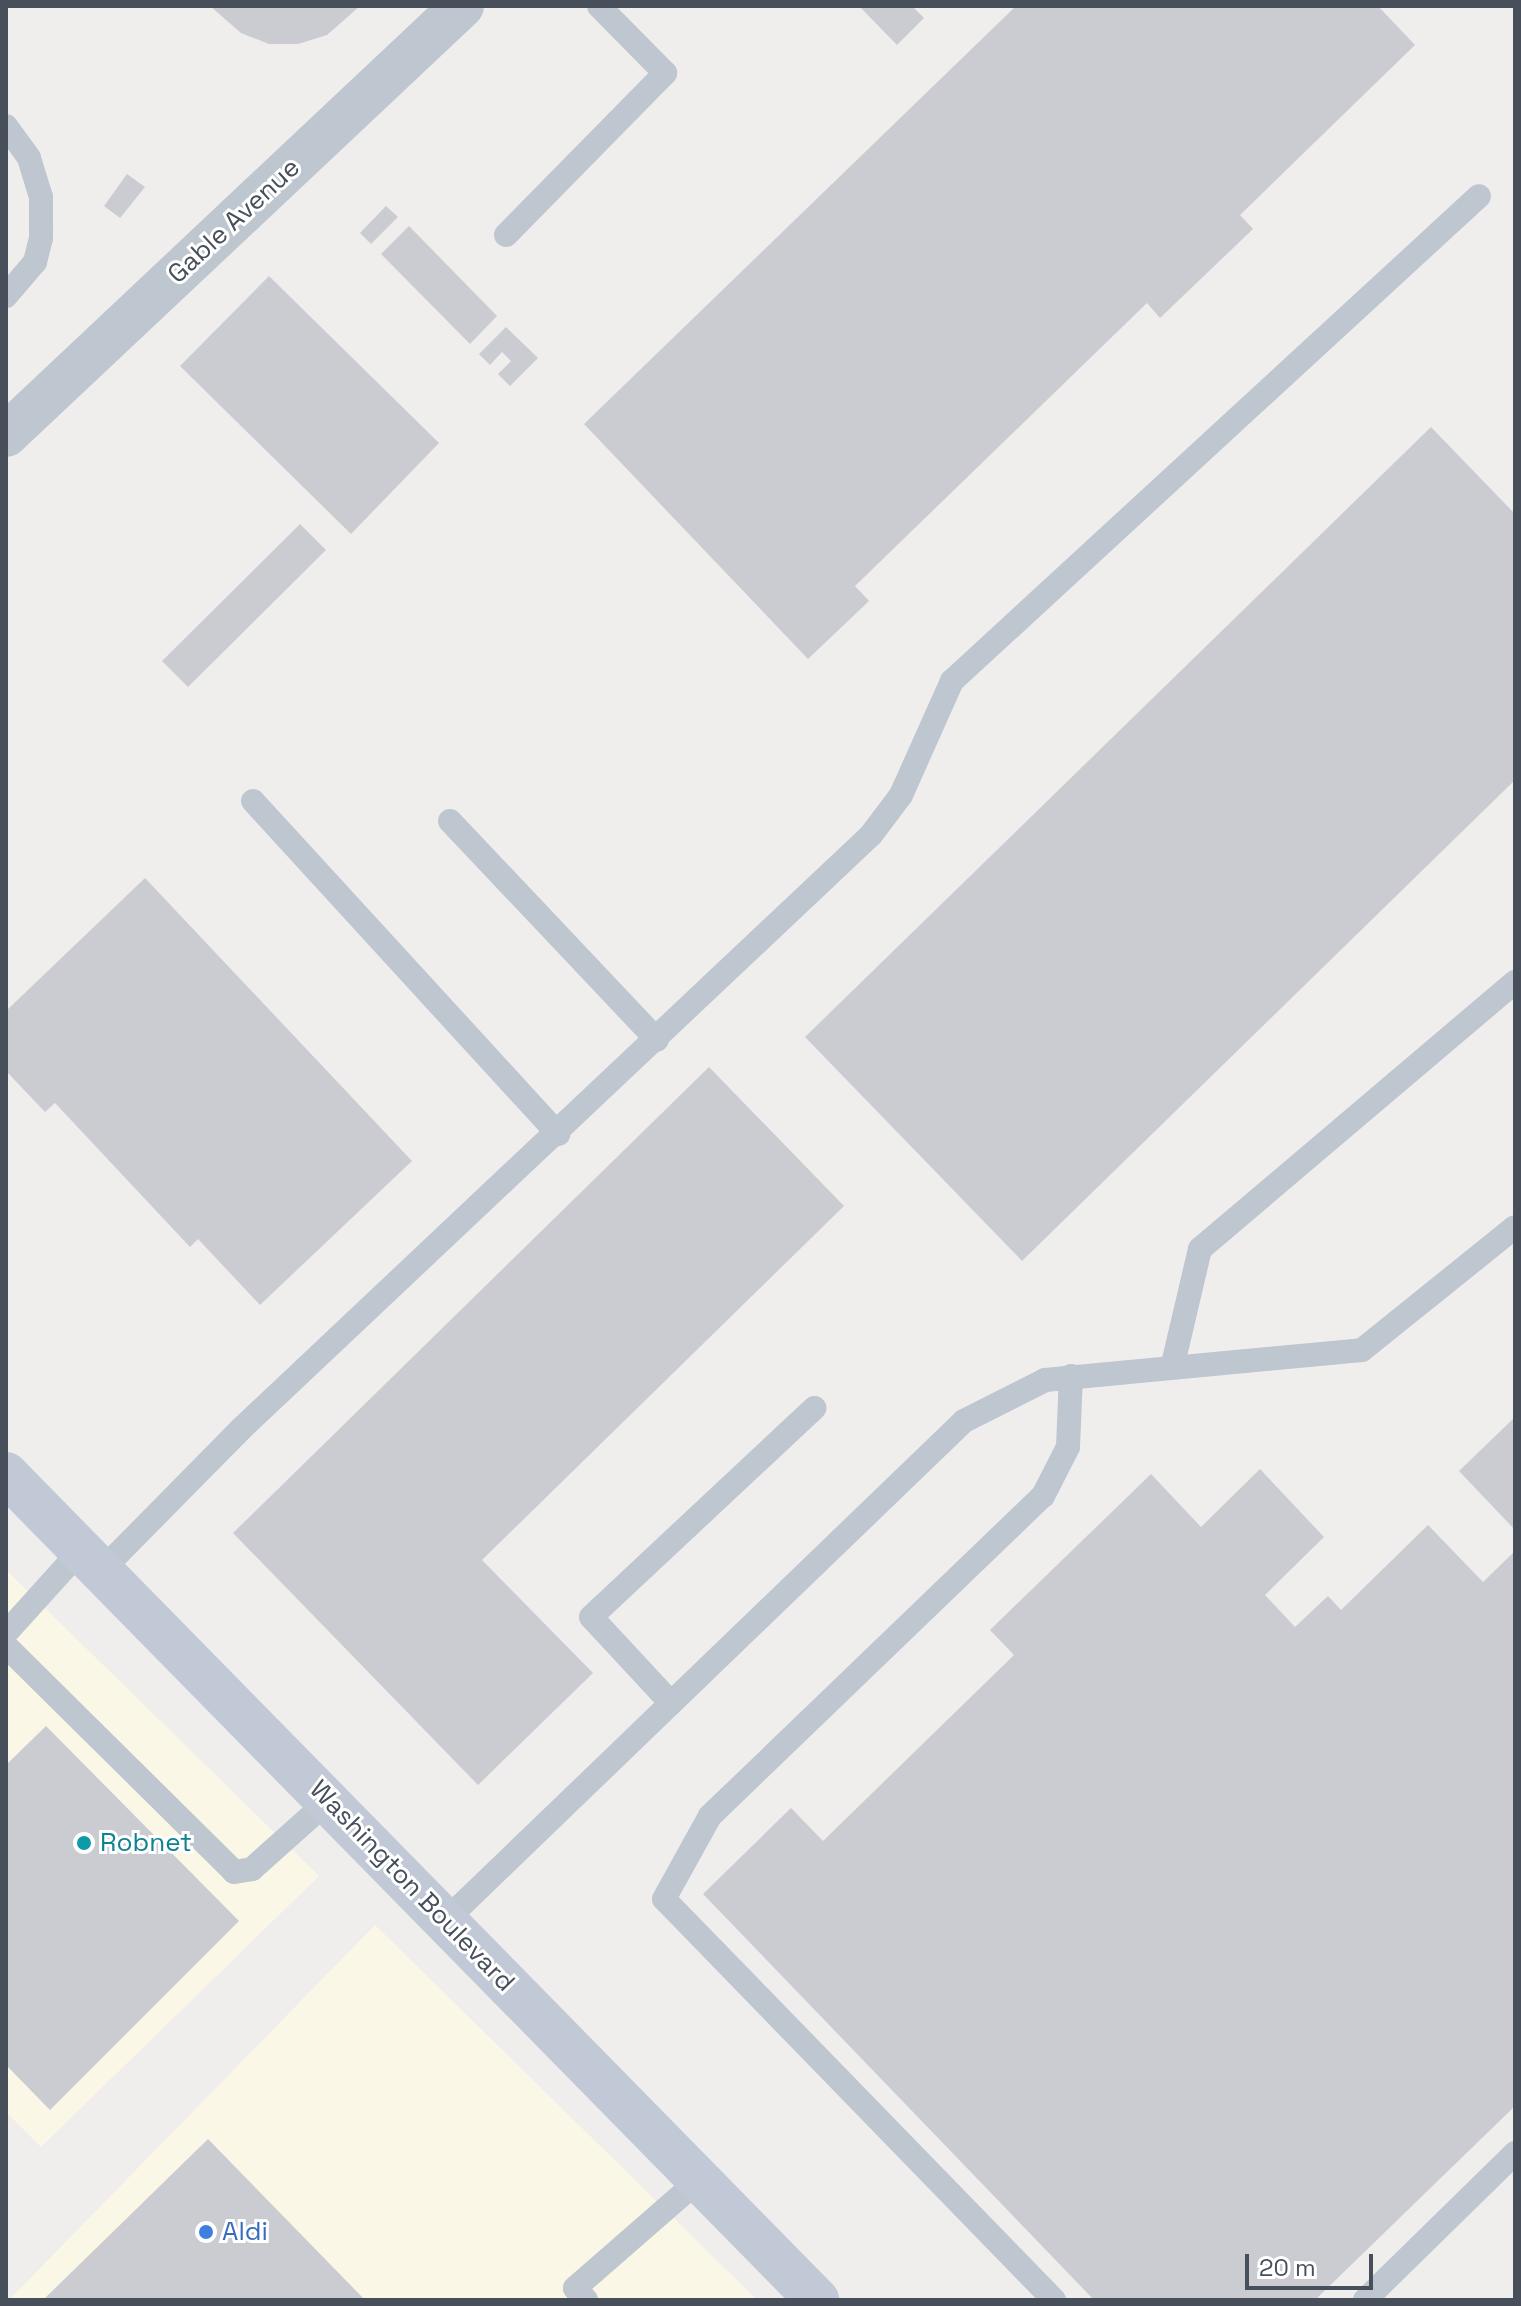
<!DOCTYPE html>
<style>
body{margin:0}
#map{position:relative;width:1521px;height:2306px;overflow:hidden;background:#f0eded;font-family:"Space Grotesk",sans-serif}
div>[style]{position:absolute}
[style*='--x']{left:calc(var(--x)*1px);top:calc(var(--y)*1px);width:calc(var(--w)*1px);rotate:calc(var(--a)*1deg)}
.commercial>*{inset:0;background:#fbf7e7}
.building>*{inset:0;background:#caccd2}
.lane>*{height:24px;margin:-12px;padding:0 12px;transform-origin:12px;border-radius:12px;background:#bec6cf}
.street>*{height:44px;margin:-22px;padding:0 22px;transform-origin:22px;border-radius:22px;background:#bec6cf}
.secondary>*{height:44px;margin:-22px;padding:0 22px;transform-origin:22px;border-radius:22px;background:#c1c9d6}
.dots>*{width:22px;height:22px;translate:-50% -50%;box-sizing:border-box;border:4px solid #fff;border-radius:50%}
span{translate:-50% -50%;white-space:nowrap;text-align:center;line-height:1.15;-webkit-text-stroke:6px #fff;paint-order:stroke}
.street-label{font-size:26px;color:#464f5a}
.culture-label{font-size:26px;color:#0d838f}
.left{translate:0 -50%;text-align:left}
.shop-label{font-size:26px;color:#366cbe}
.frame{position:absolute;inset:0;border:8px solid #464f5a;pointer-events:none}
.scale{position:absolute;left:1245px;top:2254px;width:128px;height:36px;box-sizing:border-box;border:4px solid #464f5a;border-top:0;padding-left:10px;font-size:24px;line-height:28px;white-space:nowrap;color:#464f5a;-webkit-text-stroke:6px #fff;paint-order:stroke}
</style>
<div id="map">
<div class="commercial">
<i style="clip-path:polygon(6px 1570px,319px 1876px,41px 2147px,6px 2112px)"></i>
<i style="clip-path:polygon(375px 1925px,757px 2300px,9px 2300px)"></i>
</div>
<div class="building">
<i style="clip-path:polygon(210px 6px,360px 6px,327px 35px,298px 44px,269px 44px,241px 33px)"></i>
<i style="clip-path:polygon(859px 6px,912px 6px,924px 18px,897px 45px)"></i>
<i style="clip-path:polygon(1016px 6px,1378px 6px,1415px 45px,1240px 215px,1253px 229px,1160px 318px,1147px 303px,855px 586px,869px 601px,808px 659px,584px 424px)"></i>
<i style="clip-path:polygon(127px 174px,145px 187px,120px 218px,104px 206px)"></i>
<i style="clip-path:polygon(386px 206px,398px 217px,371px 244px,360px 233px)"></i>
<i style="clip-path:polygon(409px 226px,497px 316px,470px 344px,381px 254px)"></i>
<i style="clip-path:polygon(269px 276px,439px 443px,351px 534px,180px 366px)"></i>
<i style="clip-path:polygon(506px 327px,538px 358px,510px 386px,498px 374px,511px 361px,502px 352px,490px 365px,479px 354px)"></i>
<i style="clip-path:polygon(1431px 427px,1515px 514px,1515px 780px,1022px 1261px,805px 1037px)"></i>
<i style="clip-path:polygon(300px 524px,326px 550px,188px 687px,162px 661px)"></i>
<i style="clip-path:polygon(145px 878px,412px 1161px,260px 1305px,198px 1239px,190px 1247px,55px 1103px,45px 1112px,6px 1071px,6px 1011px)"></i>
<i style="clip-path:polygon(709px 1067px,844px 1206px,482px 1560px,593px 1673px,478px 1785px,233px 1533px)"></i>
<i style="clip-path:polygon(1515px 1417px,1515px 1530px,1459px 1471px)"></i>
<i style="clip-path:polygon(1260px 1469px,1324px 1537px,1265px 1595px,1295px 1627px,1328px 1596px,1341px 1610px,1428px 1525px,1483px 1582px,1515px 1551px,1515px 2106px,1315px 2300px,1094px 2300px,703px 1894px,791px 1808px,823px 1841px,1014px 1655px,990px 1630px,1151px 1474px,1201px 1527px)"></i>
<i style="clip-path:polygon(46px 1726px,239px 1921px,50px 2110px,6px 2065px,6px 1765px)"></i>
<i style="clip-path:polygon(208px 2139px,365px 2300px,43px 2300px)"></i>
</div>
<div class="lane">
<i style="--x:6;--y:126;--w:39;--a:54"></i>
<i style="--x:29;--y:158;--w:41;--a:72.9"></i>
<i style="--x:41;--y:197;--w:41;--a:90"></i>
<i style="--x:41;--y:238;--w:25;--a:104"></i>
<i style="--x:35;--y:262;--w:45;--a:130.5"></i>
<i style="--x:506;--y:235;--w:227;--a:-45.5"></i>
<i style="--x:665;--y:73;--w:94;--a:-134.6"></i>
<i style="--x:253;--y:801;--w:452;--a:47.5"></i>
<i style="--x:450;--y:821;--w:301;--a:46.6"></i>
<i style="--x:1173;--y:1364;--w:118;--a:-76.8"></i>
<i style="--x:1200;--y:1249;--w:413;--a:-40.3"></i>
<i style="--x:102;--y:1570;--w:198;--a:-45.4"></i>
<i style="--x:241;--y:1429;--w:866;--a:-43.32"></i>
<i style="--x:871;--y:835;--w:50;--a:-53.1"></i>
<i style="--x:901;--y:795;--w:125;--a:-65.9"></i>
<i style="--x:952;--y:681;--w:716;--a:-42.62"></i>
<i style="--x:6;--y:1633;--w:112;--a:-47.9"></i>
<i style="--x:6;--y:1646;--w:321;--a:44.7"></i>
<i style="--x:234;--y:1872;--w:18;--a:-9"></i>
<i style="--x:252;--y:1869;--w:102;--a:-41.8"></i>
<i style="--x:671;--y:1703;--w:117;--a:-132.9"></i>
<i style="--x:591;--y:1617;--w:306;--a:-43.1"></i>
<i style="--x:446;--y:1920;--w:719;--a:-43.93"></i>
<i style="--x:964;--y:1421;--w:91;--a:-26.8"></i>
<i style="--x:1045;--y:1380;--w:318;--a:-5.4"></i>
<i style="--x:1362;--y:1350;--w:196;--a:-38.8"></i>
<i style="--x:586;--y:2300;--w:16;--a:-133"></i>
<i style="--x:575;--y:2288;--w:164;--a:-41.1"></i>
<i style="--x:1054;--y:2300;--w:559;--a:-134.2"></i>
<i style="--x:664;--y:1899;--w:95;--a:-61"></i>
<i style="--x:710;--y:1816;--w:462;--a:-43.9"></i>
<i style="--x:1043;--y:1496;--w:55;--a:-63"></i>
<i style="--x:1068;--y:1447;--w:71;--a:-87.6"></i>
<i style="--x:1365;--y:2300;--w:210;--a:-44.4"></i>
</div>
<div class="street">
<i style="--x:6;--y:435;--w:626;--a:-43.25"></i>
</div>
<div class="secondary">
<i style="--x:6;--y:1474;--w:1158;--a:45.52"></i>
</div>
<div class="dots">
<i style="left:84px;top:1843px;background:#0f9aa8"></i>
<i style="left:206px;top:2232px;background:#3f7fe0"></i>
</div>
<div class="street-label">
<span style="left:234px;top:221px;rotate:-43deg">Gable Avenue</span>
<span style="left:412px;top:1886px;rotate:46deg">Washington Boulevard</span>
</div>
<div class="culture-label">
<span class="left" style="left:100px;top:1843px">Robnet</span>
</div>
<div class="shop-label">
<span class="left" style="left:222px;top:2232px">Aldi</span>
</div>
<div class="frame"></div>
<div class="scale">20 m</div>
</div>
